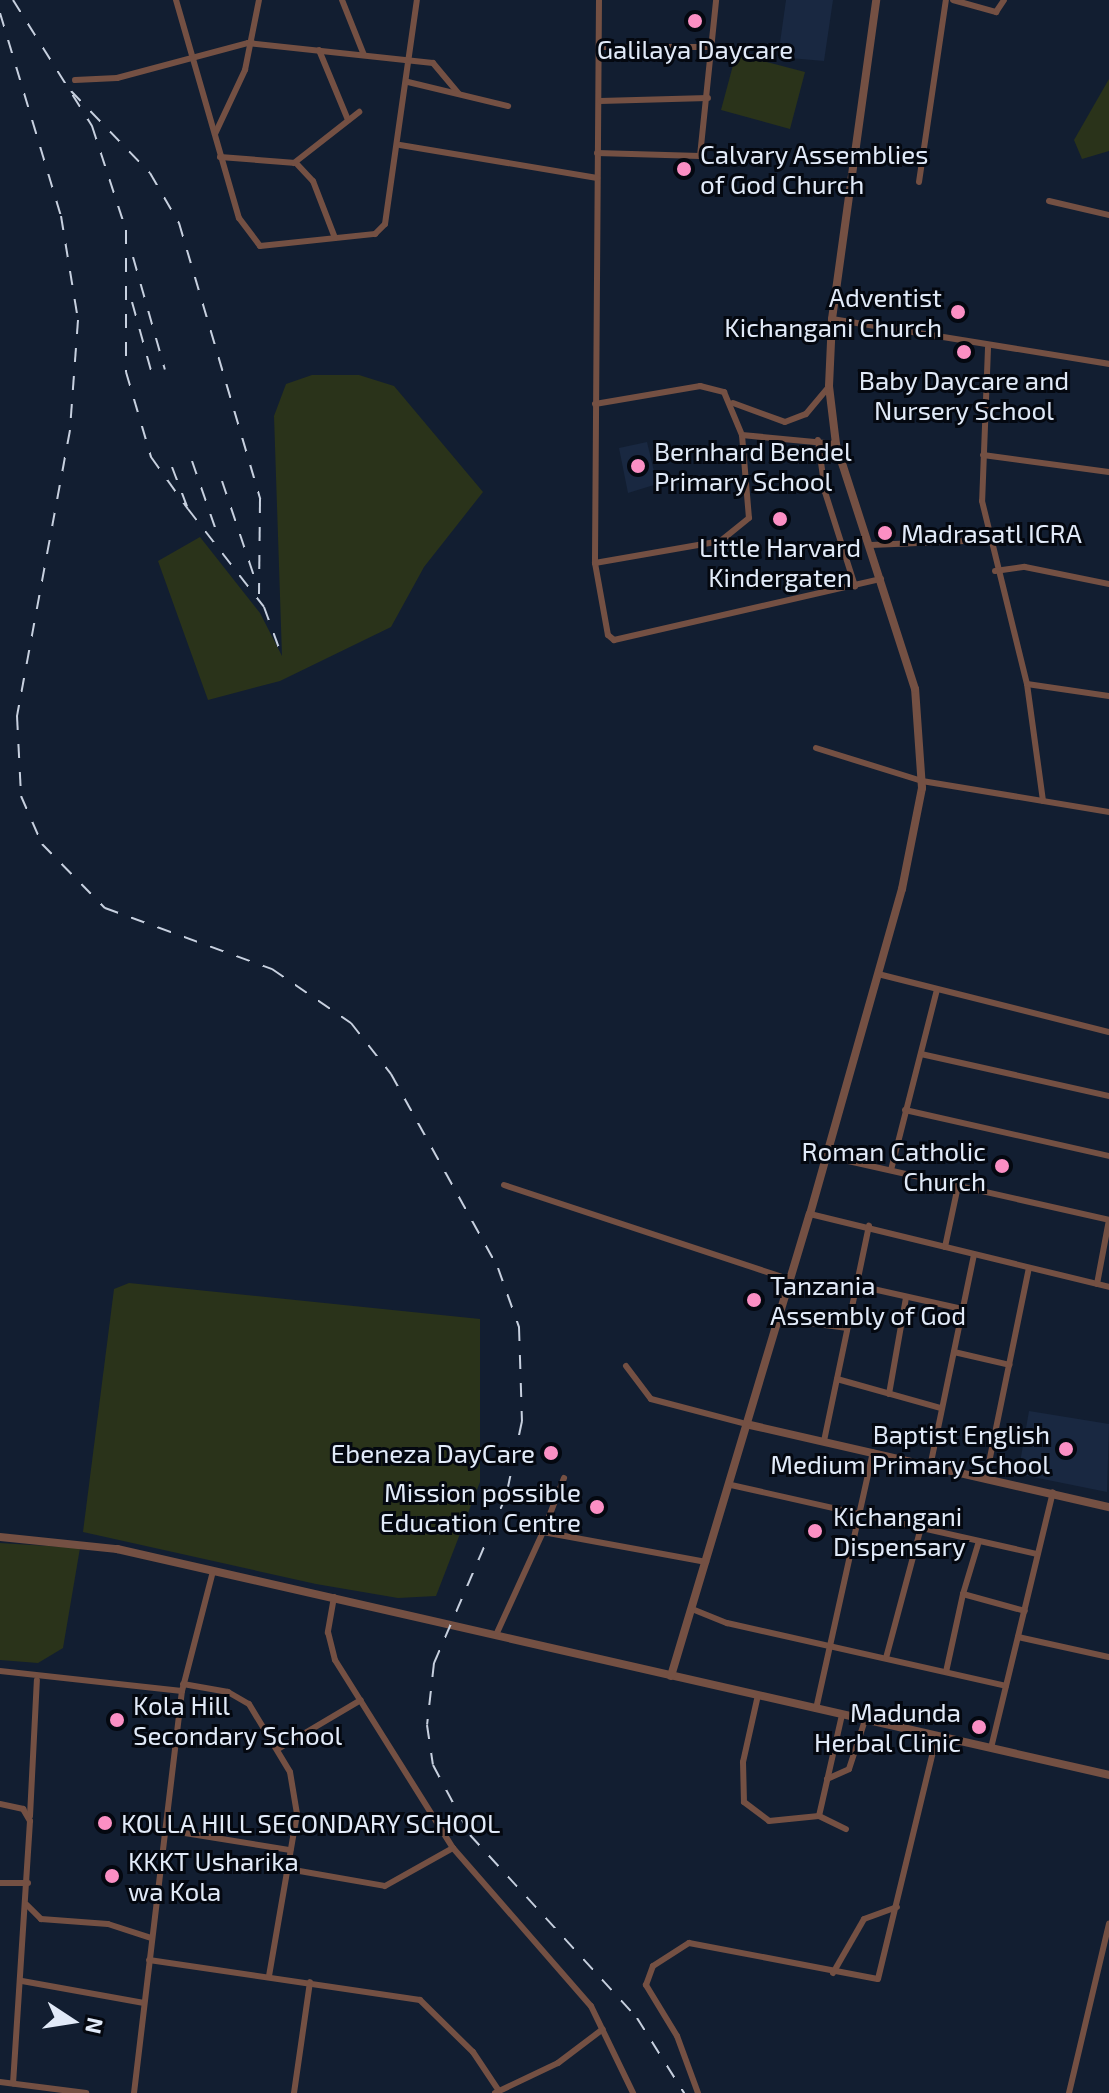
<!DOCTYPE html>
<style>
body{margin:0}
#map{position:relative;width:1109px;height:2093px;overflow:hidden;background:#121e31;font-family:"Exo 2",sans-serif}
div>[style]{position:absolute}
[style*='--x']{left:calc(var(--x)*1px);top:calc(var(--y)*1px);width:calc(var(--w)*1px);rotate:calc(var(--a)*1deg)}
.built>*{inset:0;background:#192841}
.green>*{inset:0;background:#2a331a}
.minor>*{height:6px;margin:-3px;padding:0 3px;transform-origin:3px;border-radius:3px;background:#745043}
.tertiary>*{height:8px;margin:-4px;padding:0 4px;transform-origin:4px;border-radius:4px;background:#745043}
.rail>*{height:2px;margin-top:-1px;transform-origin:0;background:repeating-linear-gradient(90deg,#c7d0df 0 14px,transparent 0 28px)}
.dots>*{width:22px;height:22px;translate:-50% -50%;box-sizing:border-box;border:4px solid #040810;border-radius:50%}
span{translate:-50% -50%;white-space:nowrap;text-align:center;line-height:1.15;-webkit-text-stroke:6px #040810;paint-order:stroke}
.poi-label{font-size:26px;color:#e1eaf8}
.left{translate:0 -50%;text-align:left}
.right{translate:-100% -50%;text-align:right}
.north{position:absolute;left:32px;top:1981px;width:80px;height:80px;-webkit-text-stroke:6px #040810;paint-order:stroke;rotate:102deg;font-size:22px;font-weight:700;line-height:32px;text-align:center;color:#e1eaf8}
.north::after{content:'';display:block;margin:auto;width:28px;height:36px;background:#e1eaf8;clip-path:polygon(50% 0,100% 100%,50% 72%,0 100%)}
</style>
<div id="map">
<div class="built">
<i style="clip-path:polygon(786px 0,833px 0,824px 61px,778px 57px)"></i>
<i style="clip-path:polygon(647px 442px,657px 484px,628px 493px,619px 448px)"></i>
<i style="clip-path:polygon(1029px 1411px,1109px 1424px,1107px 1492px,1018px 1474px)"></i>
</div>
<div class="green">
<i style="clip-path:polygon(736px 54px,805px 72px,790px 129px,721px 110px)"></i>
<i style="clip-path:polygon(1109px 79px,1109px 151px,1082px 159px,1074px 140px)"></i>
<i style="clip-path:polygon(312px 375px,359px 375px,394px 386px,483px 492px,424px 567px,391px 627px,280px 681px,208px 700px,158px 561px,200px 537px,260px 613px,282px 656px,274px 416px,286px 384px)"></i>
<i style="clip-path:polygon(129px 1283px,480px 1319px,480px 1482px,436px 1596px,398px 1598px,316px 1584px,83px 1532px,114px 1289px)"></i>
<i style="clip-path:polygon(0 1543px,80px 1548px,63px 1648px,38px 1663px,0 1660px)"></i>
</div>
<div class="minor">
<i style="--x:176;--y:0;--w:227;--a:73.9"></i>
<i style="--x:239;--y:218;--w:35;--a:53"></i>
<i style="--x:260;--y:246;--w:116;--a:-6"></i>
<i style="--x:375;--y:234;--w:14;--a:-45"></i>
<i style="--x:385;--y:224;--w:226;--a:-81.9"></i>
<i style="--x:342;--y:0;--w:59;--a:68.2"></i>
<i style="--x:599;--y:0;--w:563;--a:90.41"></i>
<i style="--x:595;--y:563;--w:73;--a:79.8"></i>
<i style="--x:608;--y:635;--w:8;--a:40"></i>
<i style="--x:614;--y:640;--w:274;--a:-12.9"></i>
<i style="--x:953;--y:0;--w:45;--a:15.6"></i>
<i style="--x:996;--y:12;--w:14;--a:-56"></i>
<i style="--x:600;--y:47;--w:112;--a:0"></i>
<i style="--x:319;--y:50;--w:76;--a:67.5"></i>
<i style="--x:75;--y:80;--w:42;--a:-2.7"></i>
<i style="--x:117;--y:78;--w:136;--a:-15"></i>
<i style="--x:248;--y:43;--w:186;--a:6.2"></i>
<i style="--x:433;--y:63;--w:40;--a:50"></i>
<i style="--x:408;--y:82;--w:103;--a:13.5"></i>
<i style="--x:600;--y:101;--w:108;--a:-1.6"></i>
<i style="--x:215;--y:134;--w:71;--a:-64.9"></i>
<i style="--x:245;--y:70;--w:71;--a:-78.7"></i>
<i style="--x:400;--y:145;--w:200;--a:9.5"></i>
<i style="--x:597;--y:153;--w:103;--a:1.7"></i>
<i style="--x:700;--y:156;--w:157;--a:-84.1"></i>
<i style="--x:220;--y:157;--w:76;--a:4.5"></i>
<i style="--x:296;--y:163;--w:25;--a:47"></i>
<i style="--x:313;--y:181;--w:61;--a:68.9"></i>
<i style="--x:294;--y:163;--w:83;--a:-38.1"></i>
<i style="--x:919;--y:182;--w:184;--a:-81.6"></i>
<i style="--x:1049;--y:201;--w:62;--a:13.1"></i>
<i style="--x:832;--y:319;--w:281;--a:9.2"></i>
<i style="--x:988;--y:348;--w:153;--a:92.2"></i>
<i style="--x:982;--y:501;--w:188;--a:76.2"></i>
<i style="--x:1027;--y:684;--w:118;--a:82.2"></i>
<i style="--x:733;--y:403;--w:55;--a:20.1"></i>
<i style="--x:785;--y:422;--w:22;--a:-21"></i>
<i style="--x:806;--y:414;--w:35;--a:-50"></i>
<i style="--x:595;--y:404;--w:107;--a:-9.7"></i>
<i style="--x:700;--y:386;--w:25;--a:14"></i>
<i style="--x:724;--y:392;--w:47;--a:67.3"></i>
<i style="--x:742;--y:435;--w:83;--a:85.2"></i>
<i style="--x:749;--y:518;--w:36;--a:141"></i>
<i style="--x:721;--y:541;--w:128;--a:170.1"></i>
<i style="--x:742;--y:435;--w:94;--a:5.5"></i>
<i style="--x:818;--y:440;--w:52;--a:82.3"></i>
<i style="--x:825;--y:492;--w:99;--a:72.3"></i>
<i style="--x:983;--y:455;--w:127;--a:7.7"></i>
<i style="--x:871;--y:545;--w:117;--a:-2.4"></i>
<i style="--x:995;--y:571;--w:30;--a:-8"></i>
<i style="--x:1025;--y:567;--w:86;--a:11.4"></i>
<i style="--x:1027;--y:684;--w:83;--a:8.3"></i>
<i style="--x:816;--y:748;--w:111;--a:17.3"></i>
<i style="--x:922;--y:781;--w:190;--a:9.4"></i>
<i style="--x:878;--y:974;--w:238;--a:14.1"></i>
<i style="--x:921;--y:1054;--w:193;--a:12.6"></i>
<i style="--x:905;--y:1110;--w:209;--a:12.7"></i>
<i style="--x:826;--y:1156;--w:290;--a:12.7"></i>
<i style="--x:891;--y:1170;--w:186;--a:-75.7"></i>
<i style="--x:504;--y:1185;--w:302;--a:18.3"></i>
<i style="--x:810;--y:1214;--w:308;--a:13.7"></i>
<i style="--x:945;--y:1247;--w:62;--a:-78"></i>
<i style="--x:1097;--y:1284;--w:65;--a:-79.4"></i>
<i style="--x:855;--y:1285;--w:110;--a:12.6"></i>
<i style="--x:780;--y:1319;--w:68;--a:7.7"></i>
<i style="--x:954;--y:1352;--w:57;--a:13.1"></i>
<i style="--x:626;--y:1366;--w:41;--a:52.9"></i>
<i style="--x:651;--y:1399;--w:102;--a:14.7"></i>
<i style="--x:837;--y:1379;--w:108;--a:15.6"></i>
<i style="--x:889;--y:1394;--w:97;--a:-80"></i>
<i style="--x:824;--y:1441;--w:220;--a:-78.2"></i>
<i style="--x:930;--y:1467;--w:217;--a:-78.3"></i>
<i style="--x:986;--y:1477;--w:213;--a:-78.4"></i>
<i style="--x:731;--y:1485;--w:313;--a:12.7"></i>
<i style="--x:543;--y:1532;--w:58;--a:-68.7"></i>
<i style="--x:963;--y:1594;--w:55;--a:-73.2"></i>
<i style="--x:334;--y:1597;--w:36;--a:100"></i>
<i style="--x:328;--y:1632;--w:29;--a:76"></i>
<i style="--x:335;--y:1660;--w:222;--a:57.9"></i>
<i style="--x:453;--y:1848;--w:210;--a:48.9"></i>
<i style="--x:591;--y:2006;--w:97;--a:64.2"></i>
<i style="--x:692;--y:1609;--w:38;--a:22"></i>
<i style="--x:727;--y:1623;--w:286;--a:12.7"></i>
<i style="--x:496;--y:1635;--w:113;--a:-65.5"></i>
<i style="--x:543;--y:1532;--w:166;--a:10.4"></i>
<i style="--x:1018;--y:1637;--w:93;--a:12.4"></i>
<i style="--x:886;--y:1658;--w:136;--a:-75"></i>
<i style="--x:0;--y:1671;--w:183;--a:6.3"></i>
<i style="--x:946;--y:1672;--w:80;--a:-77.7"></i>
<i style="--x:963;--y:1594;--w:64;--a:15.3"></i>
<i style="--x:183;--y:1684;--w:46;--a:10.1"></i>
<i style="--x:228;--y:1692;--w:24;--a:30"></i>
<i style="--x:249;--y:1704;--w:79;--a:58.9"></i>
<i style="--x:290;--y:1772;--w:43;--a:80.5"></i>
<i style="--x:297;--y:1814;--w:164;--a:99.8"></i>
<i style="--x:758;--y:1695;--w:69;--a:102.6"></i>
<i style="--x:743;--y:1762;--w:40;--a:88.6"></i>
<i style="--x:744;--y:1802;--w:31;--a:37"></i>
<i style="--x:769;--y:1821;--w:50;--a:-5.7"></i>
<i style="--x:819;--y:1816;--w:30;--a:26"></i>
<i style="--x:816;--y:1709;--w:263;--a:-77.5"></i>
<i style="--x:991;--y:1748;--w:263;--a:-76.4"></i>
<i style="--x:278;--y:1749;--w:96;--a:-30.6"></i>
<i style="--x:827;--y:1779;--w:24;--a:-24"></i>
<i style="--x:849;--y:1769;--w:52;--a:-71.9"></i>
<i style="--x:0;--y:1804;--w:24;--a:12"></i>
<i style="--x:23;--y:1809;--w:14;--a:60"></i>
<i style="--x:30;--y:1821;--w:263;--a:93.7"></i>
<i style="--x:30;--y:1816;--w:136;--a:-87.1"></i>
<i style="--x:819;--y:1816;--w:104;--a:-77.2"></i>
<i style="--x:166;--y:1830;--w:126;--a:9.2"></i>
<i style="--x:288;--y:1869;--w:98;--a:9.9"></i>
<i style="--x:385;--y:1886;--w:78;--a:-29.2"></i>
<i style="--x:0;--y:1883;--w:28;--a:0"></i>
<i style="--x:27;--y:1905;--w:20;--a:45"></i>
<i style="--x:41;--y:1919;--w:67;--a:4.3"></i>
<i style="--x:108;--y:1924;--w:45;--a:18"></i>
<i style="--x:149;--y:1960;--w:274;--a:8.4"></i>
<i style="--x:420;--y:2000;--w:74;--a:44.5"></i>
<i style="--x:473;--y:2052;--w:47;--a:56.3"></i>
<i style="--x:833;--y:1973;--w:62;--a:-60.1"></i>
<i style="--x:864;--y:1919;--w:35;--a:-20"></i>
<i style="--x:22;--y:1981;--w:124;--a:10.2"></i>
<i style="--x:0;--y:2082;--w:87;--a:7.3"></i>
<i style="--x:134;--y:2093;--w:405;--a:-83.2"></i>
<i style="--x:182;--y:1691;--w:124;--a:-75.5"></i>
<i style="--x:294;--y:2093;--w:112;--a:-81.8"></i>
<i style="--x:495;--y:2093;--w:70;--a:-25.5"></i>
<i style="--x:558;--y:2063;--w:56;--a:-37.1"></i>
<i style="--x:698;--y:2093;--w:61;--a:-110.2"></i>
<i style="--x:677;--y:2036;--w:60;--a:-121.3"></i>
<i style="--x:646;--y:1985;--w:20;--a:-70"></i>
<i style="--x:653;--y:1966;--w:43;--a:-32.6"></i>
<i style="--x:689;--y:1943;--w:192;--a:10.8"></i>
<i style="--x:878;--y:1979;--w:250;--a:-76.4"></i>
<i style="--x:1069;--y:2093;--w:174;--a:-76.7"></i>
</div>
<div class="tertiary">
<i style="--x:750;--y:1425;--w:368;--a:12.9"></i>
<i style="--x:0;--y:1537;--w:118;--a:5.9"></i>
<i style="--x:117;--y:1549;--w:1017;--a:12.83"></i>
<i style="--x:671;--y:1676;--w:482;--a:-73.3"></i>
<i style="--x:810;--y:1214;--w:338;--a:-74.2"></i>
<i style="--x:902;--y:889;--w:103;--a:-78.8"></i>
<i style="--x:922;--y:788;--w:99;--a:-94"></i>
<i style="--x:915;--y:689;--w:257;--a:-107.9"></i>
<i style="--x:836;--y:444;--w:58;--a:-96.9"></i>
<i style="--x:829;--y:386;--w:67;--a:-87.4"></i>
<i style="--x:832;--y:319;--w:322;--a:-82.1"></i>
</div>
<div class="rail">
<i style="--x:13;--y:0;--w:149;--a:57.9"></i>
<i style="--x:92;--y:126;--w:109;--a:71.9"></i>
<i style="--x:126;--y:230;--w:142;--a:90"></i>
<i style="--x:126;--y:372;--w:89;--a:73.6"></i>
<i style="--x:151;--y:457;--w:64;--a:54.6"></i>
<i style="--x:0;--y:13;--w:212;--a:73.3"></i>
<i style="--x:61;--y:216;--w:105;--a:80.7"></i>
<i style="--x:78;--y:320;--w:110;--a:94.2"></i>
<i style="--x:70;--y:430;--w:291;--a:100.5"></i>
<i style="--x:17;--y:716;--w:80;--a:87.1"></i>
<i style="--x:21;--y:796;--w:52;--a:66.4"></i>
<i style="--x:42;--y:844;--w:90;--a:45.5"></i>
<i style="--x:105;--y:908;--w:178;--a:20.1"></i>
<i style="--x:272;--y:969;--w:96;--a:34.4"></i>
<i style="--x:351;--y:1023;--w:65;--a:51.9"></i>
<i style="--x:391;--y:1074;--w:222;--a:61.1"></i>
<i style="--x:498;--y:1268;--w:63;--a:70.4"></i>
<i style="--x:519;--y:1327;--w:94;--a:88.2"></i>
<i style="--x:522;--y:1421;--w:77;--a:102"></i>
<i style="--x:506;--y:1496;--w:182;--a:113.3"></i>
<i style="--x:434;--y:1663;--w:62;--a:96.4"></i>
<i style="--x:427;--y:1725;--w:40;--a:81.5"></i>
<i style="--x:433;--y:1765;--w:79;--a:62.1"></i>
<i style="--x:470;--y:1835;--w:248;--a:47.6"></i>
<i style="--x:637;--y:2018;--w:89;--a:57.9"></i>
<i style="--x:71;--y:91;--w:114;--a:46.1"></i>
<i style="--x:150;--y:173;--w:58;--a:59.9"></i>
<i style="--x:179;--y:223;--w:288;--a:73.6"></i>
<i style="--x:260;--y:499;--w:95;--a:90.6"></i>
<i style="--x:133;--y:257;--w:117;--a:74.2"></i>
<i style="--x:132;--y:302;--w:75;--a:74.5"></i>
<i style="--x:192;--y:461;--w:79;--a:70.9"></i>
<i style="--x:172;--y:467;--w:45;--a:69.1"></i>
<i style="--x:188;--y:509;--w:124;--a:52.2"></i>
<i style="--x:264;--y:607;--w:44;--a:69.9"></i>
<i style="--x:222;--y:481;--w:100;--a:71.4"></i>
</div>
<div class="dots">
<i style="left:695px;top:21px;background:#fb8fc4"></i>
<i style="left:684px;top:169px;background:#fb8fc4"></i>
<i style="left:958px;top:312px;background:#fb8fc4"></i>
<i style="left:964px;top:352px;background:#fb8fc4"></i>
<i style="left:638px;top:466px;background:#fb8fc4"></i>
<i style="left:780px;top:519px;background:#fb8fc4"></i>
<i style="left:885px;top:533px;background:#fb8fc4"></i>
<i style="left:1002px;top:1166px;background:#fb8fc4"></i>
<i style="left:754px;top:1300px;background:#fb8fc4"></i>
<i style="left:1066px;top:1449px;background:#fb8fc4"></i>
<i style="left:551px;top:1453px;background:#fb8fc4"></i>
<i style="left:597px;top:1507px;background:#fb8fc4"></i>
<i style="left:815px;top:1531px;background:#fb8fc4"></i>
<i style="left:117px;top:1720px;background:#fb8fc4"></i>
<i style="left:979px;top:1727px;background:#fb8fc4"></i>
<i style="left:105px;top:1823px;background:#fb8fc4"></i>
<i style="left:112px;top:1876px;background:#fb8fc4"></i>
</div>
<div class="poi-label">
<span style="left:695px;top:49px">Galilaya Daycare</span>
<span class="left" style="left:700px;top:169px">Calvary Assemblies<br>of God Church</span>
<span class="right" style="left:942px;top:312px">Adventist<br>Kichangani Church</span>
<span style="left:964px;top:395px">Baby Daycare and<br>Nursery School</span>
<span class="left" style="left:654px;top:466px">Bernhard Bendel<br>Primary School</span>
<span class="left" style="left:901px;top:533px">Madrasatl ICRA</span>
<span style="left:780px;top:562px">Little Harvard<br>Kindergaten</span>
<span class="right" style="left:986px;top:1166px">Roman Catholic<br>Church</span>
<span class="left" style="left:770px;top:1300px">Tanzania<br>Assembly of God</span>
<span class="right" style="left:1050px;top:1449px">Baptist English<br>Medium Primary School</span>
<span class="right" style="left:535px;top:1453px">Ebeneza DayCare</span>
<span class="right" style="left:581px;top:1507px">Mission possible<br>Education Centre</span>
<span class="left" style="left:833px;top:1531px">Kichangani<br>Dispensary</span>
<span class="left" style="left:133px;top:1720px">Kola Hill<br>Secondary School</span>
<span class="right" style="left:961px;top:1727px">Madunda<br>Herbal Clinic</span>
<span class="left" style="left:121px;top:1823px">KOLLA HILL SECONDARY SCHOOL</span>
<span class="left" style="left:128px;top:1876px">KKKT Usharika<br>wa Kola</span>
</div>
<div class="north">N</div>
</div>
